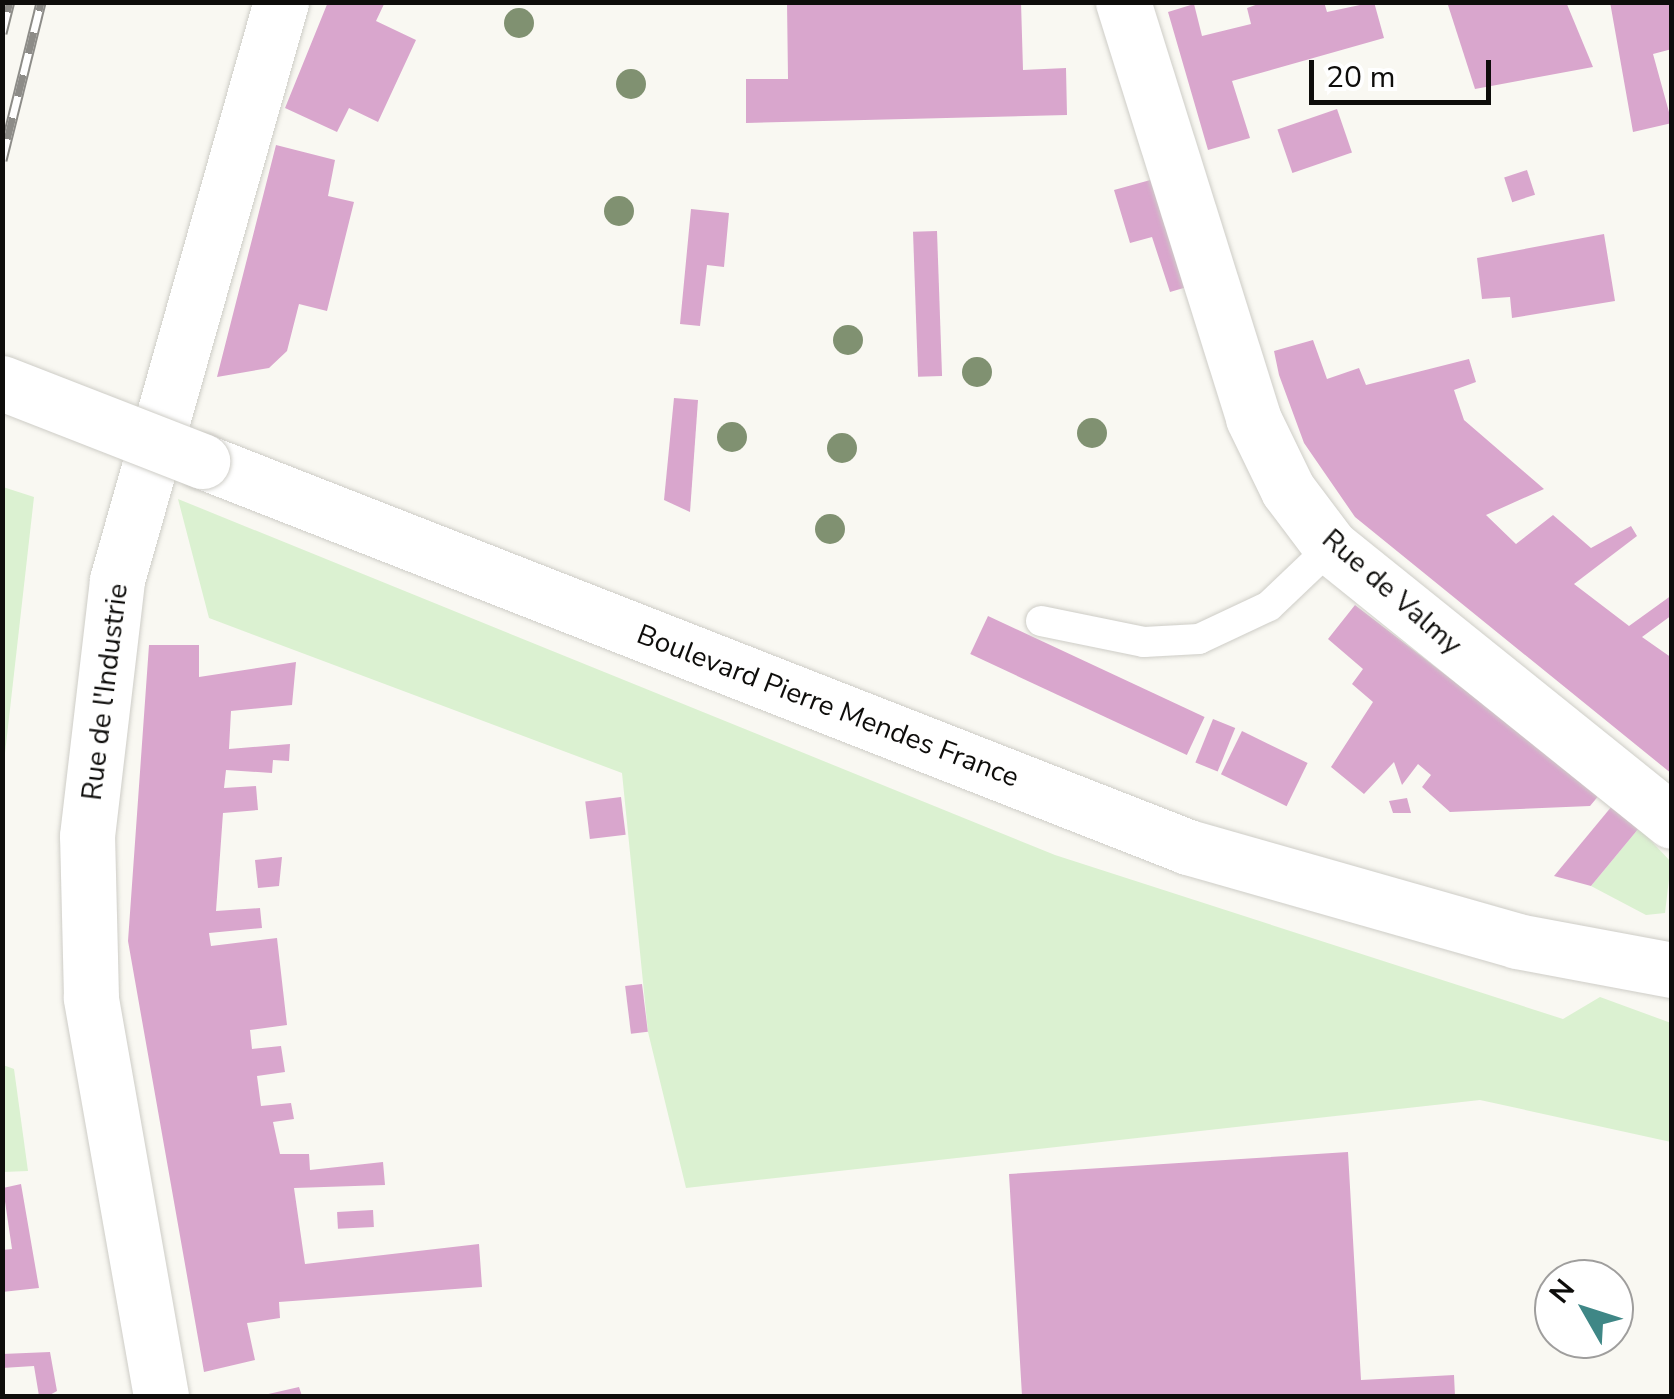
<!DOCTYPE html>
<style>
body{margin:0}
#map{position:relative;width:1674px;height:1399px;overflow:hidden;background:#f9f8f2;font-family:"Nunito Sans",sans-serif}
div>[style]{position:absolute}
.green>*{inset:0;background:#dbf1d1}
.building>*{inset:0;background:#d9a6cd;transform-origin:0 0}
.roads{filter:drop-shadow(0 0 2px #cecdc7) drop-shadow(0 0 2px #cecdc7)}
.service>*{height:30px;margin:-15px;padding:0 15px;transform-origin:15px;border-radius:15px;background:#fff}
.minor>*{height:55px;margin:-27.5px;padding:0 27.5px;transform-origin:27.5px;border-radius:27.5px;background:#fff}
.secondary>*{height:55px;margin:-27.5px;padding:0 27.5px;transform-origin:27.5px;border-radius:27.5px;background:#fff}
.rail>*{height:11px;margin-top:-5.5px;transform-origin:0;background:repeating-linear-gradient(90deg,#fff 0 22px,#8d8c88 0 44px);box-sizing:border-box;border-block:2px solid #8d8c88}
.bridges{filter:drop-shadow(0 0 2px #cecdc7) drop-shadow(0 0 2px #cecdc7)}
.secondary-bridge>*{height:55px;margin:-27.5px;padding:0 27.5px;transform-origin:27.5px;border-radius:27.5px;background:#fff}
.trees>*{width:30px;height:30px;margin:-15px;border-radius:50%;background:#809171}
span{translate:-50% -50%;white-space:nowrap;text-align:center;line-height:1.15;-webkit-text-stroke:10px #fff;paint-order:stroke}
.street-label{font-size:28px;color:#0e0d0b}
.frame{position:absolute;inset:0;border:5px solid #0e0d0b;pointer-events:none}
.north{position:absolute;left:1534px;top:1259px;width:100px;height:100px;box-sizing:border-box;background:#fff;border:2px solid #9f9e9d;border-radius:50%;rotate:309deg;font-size:28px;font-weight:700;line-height:40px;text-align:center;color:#0e0d0b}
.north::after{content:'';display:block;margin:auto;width:35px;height:45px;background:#3f8786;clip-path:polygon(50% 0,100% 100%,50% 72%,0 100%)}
.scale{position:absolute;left:1309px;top:60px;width:182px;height:45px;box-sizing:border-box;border:5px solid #0e0d0b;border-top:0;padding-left:12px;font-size:30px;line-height:35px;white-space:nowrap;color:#0e0d0b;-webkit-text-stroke:8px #fff;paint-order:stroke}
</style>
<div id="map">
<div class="green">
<div style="clip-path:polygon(3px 487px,34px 497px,3px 771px,2px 487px)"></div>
<div style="clip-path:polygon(178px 499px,1055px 855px,1563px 1019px,1600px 997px,1671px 1023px,1671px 1142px,1480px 1100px,686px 1188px,648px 1032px,622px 773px,209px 618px)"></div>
<div style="clip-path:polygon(1639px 828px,1671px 862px,1665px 913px,1646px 915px,1591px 886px)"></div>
<div style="clip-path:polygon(3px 1065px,14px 1069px,28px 1171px,3px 1172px)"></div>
</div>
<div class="building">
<div style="clip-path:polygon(328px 2px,385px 2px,376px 21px,416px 40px,378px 122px,349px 108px,337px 132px,285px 108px)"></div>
<div style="clip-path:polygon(787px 2px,1021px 2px,1023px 70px,1066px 68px,1067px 115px,746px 123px,746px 79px,788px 79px)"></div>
<div style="clip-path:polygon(1264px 2px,1324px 2px,1327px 12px,1374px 2px,1384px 38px,1232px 81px,1250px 138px,1208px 150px,1168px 12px,1194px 4px,1202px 36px,1251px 24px,1247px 8px)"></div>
<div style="clip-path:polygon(1447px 2px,1566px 2px,1593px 67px,1475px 89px)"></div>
<div style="clip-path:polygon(1610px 2px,1672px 2px,1672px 49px,1653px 54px,1672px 123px,1633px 132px)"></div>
<div style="left:1337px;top:109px;width:46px;height:63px;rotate:71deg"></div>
<div style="clip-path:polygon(276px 145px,335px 160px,328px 196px,354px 202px,327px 311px,299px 304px,287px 351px,269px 368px,217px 377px)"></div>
<div style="left:1527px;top:170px;width:26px;height:24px;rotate:72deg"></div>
<div style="clip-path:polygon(1154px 179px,1187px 287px,1170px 292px,1152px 237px,1130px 243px,1114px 190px)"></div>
<div style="clip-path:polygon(691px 209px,729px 213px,724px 267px,707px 265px,700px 326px,680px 324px)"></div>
<div style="left:937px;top:231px;width:145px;height:24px;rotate:88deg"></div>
<div style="clip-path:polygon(1604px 234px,1615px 301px,1512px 318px,1510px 297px,1482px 299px,1477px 258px)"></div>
<div style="clip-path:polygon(1313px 340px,1327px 379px,1359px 368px,1366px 385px,1469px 359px,1476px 382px,1454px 390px,1464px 420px,1544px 489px,1486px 515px,1516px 544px,1553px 515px,1591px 548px,1631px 526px,1637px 536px,1574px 584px,1629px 626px,1672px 595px,1672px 615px,1642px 637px,1672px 658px,1672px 774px,1355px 517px,1304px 443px,1279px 375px,1274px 351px)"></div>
<div style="clip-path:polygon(674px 398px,698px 400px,690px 512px,664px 500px)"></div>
<div style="clip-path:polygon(1355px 605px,1600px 794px,1590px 806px,1450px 812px,1422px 787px,1431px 775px,1418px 764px,1402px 785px,1394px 762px,1364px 794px,1331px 767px,1373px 702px,1352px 684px,1363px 669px,1328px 639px)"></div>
<div style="left:988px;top:616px;width:239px;height:42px;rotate:25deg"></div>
<div style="clip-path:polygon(149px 645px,199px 645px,199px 677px,296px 662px,292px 705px,231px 711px,229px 749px,290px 744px,289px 761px,273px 760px,272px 773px,226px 770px,224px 788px,256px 786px,258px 810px,223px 813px,216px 911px,260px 908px,262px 928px,209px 933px,211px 946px,277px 938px,287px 1025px,250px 1030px,252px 1049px,281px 1046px,285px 1072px,257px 1076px,261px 1106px,291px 1103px,294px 1119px,273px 1122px,280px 1154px,309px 1154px,310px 1170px,383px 1162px,385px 1185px,294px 1188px,305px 1264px,479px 1244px,482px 1287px,279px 1302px,280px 1318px,247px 1323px,255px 1360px,204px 1372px,128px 941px)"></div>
<div style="left:1213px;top:719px;width:24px;height:47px;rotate:22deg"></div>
<div style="left:1242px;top:731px;width:73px;height:48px;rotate:26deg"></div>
<div style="left:621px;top:797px;width:38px;height:36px;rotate:83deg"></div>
<div style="clip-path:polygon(1407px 798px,1411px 813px,1393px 813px,1389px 801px)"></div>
<div style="clip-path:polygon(1612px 806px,1639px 828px,1591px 886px,1554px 876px)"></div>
<div style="clip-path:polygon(282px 857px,279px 886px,258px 888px,255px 860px)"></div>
<div style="left:642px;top:984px;width:48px;height:17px;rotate:83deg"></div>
<div style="clip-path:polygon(1348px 1152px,1361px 1380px,1454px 1375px,1455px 1396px,1022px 1396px,1009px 1174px)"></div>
<div style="clip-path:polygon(21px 1184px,39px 1288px,2px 1292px,2px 1250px,12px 1249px,3px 1188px)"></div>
<div style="left:373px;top:1210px;width:17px;height:36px;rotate:87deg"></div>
<div style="clip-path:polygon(50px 1352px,57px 1391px,48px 1396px,39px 1396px,34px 1366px,2px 1368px,2px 1354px)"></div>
<div style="clip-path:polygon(299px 1387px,302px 1396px,265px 1396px,264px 1395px)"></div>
</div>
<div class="roads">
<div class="service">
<div style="left:1041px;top:621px;width:105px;rotate:11.5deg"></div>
<div style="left:1144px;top:642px;width:55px;rotate:-3.1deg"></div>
<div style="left:1199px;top:639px;width:77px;rotate:-25.2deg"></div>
<div style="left:1269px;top:606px;width:86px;rotate:-43.6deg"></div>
</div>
<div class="minor">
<div style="left:1123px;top:2px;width:436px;rotate:72.6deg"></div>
<div style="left:1253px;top:418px;width:80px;rotate:64.1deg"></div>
<div style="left:1288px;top:490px;width:71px;rotate:53deg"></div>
<div style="left:1331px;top:547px;width:437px;rotate:38.8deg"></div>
<div style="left:161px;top:1396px;width:405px;rotate:-100deg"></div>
<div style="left:91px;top:997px;width:161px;rotate:-91.4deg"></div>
<div style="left:87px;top:836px;width:258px;rotate:-83.3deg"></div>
<div style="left:117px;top:580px;width:601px;rotate:-74.16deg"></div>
</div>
<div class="secondary">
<div style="left:202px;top:461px;width:1059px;rotate:21.38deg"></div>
<div style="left:1188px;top:847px;width:342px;rotate:15.9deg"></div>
<div style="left:1517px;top:941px;width:158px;rotate:10.6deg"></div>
</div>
</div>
<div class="rail">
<div style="left:2px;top:33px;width:32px;rotate:-76deg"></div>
<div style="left:2px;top:160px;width:163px;rotate:-76.1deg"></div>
</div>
<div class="bridges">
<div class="secondary-bridge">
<div style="left:2px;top:383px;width:215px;rotate:21.3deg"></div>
</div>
</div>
<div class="trees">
<div style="left:519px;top:23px"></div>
<div style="left:631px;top:84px"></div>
<div style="left:619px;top:211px"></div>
<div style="left:848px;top:340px"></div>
<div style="left:977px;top:372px"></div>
<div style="left:1092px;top:433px"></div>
<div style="left:732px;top:437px"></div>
<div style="left:842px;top:448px"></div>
<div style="left:830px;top:529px"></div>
</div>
<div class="street-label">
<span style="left:1392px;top:592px;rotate:41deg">Rue de Valmy</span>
<span style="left:105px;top:692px;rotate:-83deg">Rue de l'Industrie</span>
<span style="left:828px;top:706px;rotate:21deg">Boulevard Pierre Mendes France</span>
</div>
<div class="frame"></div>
<div class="north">N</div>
<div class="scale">20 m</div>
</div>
